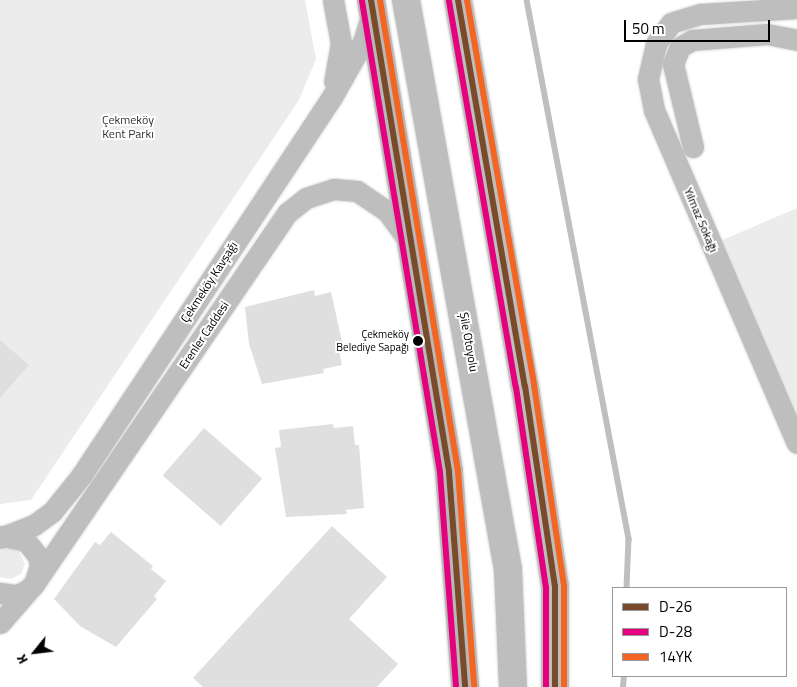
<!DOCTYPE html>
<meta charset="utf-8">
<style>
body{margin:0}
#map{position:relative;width:797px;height:687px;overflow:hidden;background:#fff;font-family:"Titillium Web",sans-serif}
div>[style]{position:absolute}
.green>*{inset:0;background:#ececec}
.stream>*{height:5.5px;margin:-2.75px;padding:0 2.75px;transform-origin:2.75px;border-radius:2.75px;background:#bfbfbf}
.building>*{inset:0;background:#dfdfdf;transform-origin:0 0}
.roads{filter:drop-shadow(0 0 1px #dbdbdb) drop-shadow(0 0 1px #dbdbdb)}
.minor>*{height:21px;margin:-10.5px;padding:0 10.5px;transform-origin:10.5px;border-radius:10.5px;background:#bebebe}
.secondary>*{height:28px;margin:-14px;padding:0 14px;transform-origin:14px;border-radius:14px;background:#b8b8b8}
.trunk>*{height:28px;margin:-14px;padding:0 14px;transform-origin:14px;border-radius:14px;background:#bebebe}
.bus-1>*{height:6px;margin:-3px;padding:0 3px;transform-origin:3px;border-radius:3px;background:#7a4b2a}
.bus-2>*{height:6px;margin:-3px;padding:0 3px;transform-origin:3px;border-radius:3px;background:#e5007d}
.bus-3>*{height:6px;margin:-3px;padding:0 3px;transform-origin:3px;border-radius:3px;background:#f26522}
.dots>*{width:14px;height:14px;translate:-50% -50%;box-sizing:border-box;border:2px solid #fff;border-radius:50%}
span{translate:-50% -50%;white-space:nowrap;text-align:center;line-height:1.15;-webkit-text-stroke:4px #fff;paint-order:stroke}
.bus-label{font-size:11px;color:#000}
.right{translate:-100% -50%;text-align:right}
.park-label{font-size:12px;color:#333}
.street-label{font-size:12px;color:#000}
.legend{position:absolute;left:612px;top:587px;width:175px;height:90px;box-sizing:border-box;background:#fff;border:1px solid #999;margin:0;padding:6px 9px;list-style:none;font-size:15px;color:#000}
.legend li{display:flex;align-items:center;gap:10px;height:25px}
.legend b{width:25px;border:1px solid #999}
.north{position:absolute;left:10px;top:627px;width:50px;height:50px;-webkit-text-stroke:4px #fff;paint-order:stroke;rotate:241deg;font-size:14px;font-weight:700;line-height:20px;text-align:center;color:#000}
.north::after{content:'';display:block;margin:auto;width:18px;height:22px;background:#000;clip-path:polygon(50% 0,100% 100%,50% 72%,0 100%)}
.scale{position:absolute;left:624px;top:20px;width:146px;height:22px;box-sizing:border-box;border:2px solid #000;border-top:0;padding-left:6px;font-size:15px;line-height:18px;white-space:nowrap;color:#000;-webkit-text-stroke:4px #fff;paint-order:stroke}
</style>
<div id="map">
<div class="green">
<div style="clip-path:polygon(0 0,305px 0,316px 59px,299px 100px,31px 500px,0 504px)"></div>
<div style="clip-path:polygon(797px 208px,797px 417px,720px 241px)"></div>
<div style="clip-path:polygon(8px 547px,18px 550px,25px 564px,21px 574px,11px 579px,0 577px,0 550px)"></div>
</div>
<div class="stream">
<div style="left:527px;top:0;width:549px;rotate:79.28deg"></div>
<div style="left:629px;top:539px;width:49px;rotate:92.3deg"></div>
<div style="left:623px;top:687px;width:11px;rotate:-85deg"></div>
</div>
<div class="building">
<div style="clip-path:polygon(314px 290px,315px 296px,331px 292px,343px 346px,338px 347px,342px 365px,323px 369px,324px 373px,262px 384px,249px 344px,245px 307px)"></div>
<div style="clip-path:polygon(0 340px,29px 365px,0 398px)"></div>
<div style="clip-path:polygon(333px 424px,334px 428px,353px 426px,355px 445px,359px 445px,364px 508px,346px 510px,347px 514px,286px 517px,275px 448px,281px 447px,279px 430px)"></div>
<div style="left:204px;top:428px;width:77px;height:63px;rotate:41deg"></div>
<div style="clip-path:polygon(332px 526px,387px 577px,349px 619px,398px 664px,377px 687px,203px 687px,193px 678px)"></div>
<div style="clip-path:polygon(111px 532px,153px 566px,151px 569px,166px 581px,154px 596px,157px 599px,116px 647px,80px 626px,54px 599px,95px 542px,100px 545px)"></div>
</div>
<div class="roads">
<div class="minor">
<div style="left:333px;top:0;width:44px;rotate:79.5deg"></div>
<div style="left:341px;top:43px;width:39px;rotate:100deg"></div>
<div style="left:797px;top:8px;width:97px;rotate:176.5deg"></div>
<div style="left:700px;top:14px;width:30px;rotate:163deg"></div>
<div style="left:671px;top:23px;width:26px;rotate:126deg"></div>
<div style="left:656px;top:44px;width:36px;rotate:103deg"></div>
<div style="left:648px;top:79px;width:32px;rotate:79deg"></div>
<div style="left:654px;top:110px;width:362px;rotate:66.8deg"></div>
<div style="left:693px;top:147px;width:85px;rotate:-103.5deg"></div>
<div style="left:673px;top:64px;width:18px;rotate:-68deg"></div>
<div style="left:680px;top:47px;width:14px;rotate:-30deg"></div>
<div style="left:692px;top:40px;width:75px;rotate:-4.6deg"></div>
<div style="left:767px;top:34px;width:31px;rotate:11deg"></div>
<div style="left:0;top:538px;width:36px;rotate:-21deg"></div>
<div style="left:34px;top:525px;width:22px;rotate:-36deg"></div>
<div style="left:52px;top:512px;width:46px;rotate:-51.1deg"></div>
<div style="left:81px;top:476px;width:455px;rotate:-56.5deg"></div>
<div style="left:332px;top:97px;width:63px;rotate:-60.6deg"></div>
<div style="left:363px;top:42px;width:30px;rotate:-73deg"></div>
<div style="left:0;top:593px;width:17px;rotate:7deg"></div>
<div style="left:17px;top:595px;width:10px;rotate:-24deg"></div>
<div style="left:26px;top:591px;width:11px;rotate:-41deg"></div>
<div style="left:34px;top:584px;width:19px;rotate:-72deg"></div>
<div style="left:40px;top:566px;width:10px;rotate:-101deg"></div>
<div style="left:38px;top:556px;width:19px;rotate:-129deg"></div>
<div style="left:26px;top:541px;width:24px;rotate:-168deg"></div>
<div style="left:0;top:623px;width:52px;rotate:-48.9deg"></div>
<div style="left:34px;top:584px;width:449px;rotate:-55.7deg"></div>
<div style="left:287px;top:213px;width:24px;rotate:-38deg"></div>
<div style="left:306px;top:198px;width:29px;rotate:-18deg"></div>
<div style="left:334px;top:189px;width:23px;rotate:5deg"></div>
<div style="left:357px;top:191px;width:36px;rotate:34deg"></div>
<div style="left:387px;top:211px;width:39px;rotate:54deg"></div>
</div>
<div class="secondary">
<div style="left:371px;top:0;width:478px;rotate:80.6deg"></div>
<div style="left:449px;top:472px;width:216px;rotate:85.7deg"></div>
</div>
<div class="trunk">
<div style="left:406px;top:0;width:578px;rotate:79.84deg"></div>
<div style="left:508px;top:569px;width:118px;rotate:87.6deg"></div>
<div style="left:458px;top:0;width:392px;rotate:80.2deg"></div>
<div style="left:525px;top:386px;width:203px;rotate:81.5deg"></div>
<div style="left:555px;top:587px;width:100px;rotate:90deg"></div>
</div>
</div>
<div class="bus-1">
<div style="left:371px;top:0;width:478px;rotate:80.6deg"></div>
<div style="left:449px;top:472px;width:216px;rotate:85.7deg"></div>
<div style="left:458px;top:0;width:392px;rotate:80.2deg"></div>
<div style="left:525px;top:386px;width:203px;rotate:81.5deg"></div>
<div style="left:555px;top:587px;width:100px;rotate:90deg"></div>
</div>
<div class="bus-2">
<div style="left:362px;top:1px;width:478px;rotate:80.6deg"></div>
<div style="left:440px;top:473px;width:215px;rotate:85.7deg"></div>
<div style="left:449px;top:1px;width:392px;rotate:80.2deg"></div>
<div style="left:516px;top:387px;width:203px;rotate:81.5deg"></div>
<div style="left:546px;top:588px;width:99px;rotate:90deg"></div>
</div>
<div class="bus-3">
<div style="left:380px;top:0;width:477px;rotate:80.6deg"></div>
<div style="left:458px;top:471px;width:216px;rotate:85.7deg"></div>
<div style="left:467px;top:0;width:391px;rotate:80.1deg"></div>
<div style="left:534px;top:385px;width:203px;rotate:81.5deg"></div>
<div style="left:564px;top:586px;width:101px;rotate:90deg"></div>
</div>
<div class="dots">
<div style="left:418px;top:341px;background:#000"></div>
</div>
<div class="bus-label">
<span class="right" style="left:409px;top:341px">Çekmeköy<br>Belediye Sapağı</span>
</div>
<div class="park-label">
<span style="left:128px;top:127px">Çekmeköy<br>Kent Parkı</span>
</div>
<div class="street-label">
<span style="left:701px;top:220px;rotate:67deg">Yılmaz Sokağı</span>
<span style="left:209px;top:282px;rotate:-57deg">Çekmeköy Kavşağı</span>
<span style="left:204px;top:335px;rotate:-56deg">Erenler Caddesi</span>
<span style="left:469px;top:342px;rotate:80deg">Şile Otoyolu</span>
</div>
<ul class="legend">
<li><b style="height:6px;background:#7a4b2a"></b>D-26</li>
<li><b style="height:6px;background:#e5007d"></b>D-28</li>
<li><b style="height:6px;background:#f26522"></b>14YK</li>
</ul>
<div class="north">K</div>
<div class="scale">50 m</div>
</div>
